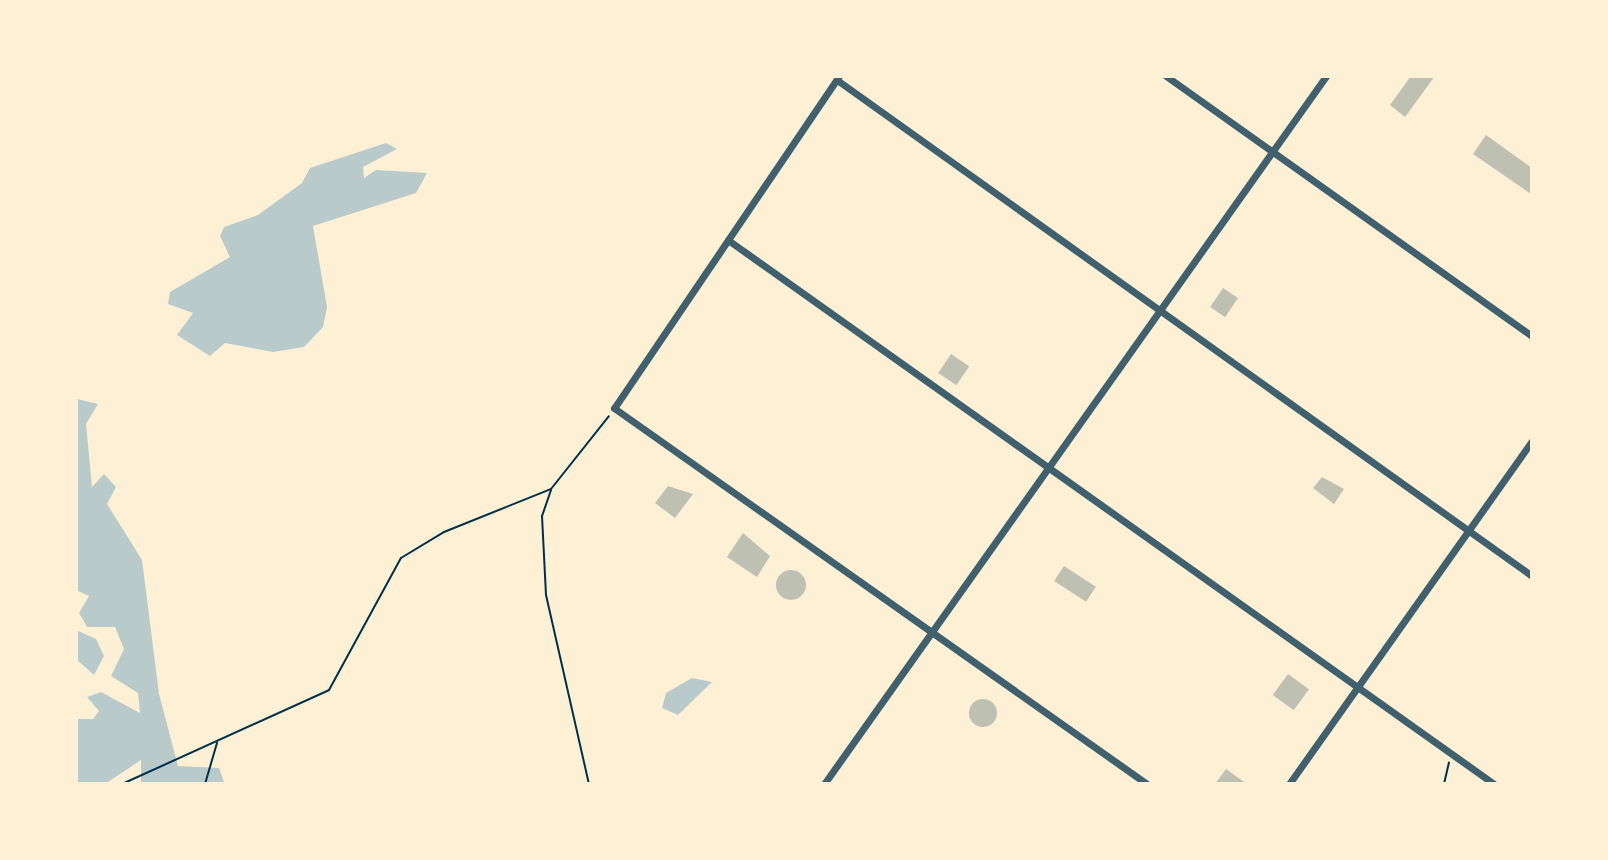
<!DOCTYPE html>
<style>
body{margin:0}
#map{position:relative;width:1608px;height:860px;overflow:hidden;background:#fdf0d5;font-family:Raleway,sans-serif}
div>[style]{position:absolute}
.green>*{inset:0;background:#b9caca}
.building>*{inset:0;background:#bec0b2;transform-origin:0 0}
.round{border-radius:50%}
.path>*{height:2px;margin:-1px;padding:0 1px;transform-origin:1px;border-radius:1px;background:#003049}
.minor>*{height:7px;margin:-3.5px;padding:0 3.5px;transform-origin:3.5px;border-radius:3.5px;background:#3f606c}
span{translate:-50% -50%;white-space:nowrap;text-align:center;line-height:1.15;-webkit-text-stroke:6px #fdf0d5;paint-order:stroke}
.frame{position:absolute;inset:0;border:78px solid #fdf0d5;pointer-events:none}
</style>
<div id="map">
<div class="green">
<div style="clip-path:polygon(386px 143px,397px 149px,363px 167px,364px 178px,376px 170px,427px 173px,416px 193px,313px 226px,327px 307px,323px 327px,304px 347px,273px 352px,225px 343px,210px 356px,177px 335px,193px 313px,168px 304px,170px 292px,230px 257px,220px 236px,224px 227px,258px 215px,302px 183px,310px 168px)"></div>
<div style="clip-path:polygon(77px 399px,98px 404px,86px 424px,92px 487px,104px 474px,116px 487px,107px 504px,142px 560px,159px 694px,178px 766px,219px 768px,224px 782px,141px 784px,141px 760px,105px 784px,76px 784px,76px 719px,93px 719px,99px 711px,87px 697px,101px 692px,140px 713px,138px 693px,111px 676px,124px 649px,115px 627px,87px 627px,79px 613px,89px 596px,76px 590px)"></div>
<div style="clip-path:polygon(76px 630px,96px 639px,104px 656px,94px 675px,76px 659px)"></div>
<div style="clip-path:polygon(692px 678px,712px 682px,678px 715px,662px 708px,666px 693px)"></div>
</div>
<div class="building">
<div style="clip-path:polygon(1411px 76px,1435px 76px,1405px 117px,1390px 105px)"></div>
<div style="clip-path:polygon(1486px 135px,1532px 168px,1531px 194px,1473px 154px)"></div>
<div style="left:1223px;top:288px;width:18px;height:23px;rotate:34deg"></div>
<div style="left:951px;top:354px;width:22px;height:23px;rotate:34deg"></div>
<div style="clip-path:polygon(1322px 477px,1344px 489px,1334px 504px,1313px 488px)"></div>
<div style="clip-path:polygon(668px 486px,693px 494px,675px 518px,655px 503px)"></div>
<div style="clip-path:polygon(743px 533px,770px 556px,757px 577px,727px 557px)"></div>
<div style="left:1064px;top:566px;width:38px;height:18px;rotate:33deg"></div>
<div class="round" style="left:776px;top:570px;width:30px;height:30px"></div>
<div style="left:1288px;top:674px;width:26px;height:26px;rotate:36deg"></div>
<div class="round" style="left:969px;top:699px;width:28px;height:28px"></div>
<div style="clip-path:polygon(1226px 769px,1247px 784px,1215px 784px)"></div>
</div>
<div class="path">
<div style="left:551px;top:490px;width:28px;rotate:109deg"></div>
<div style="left:542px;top:516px;width:79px;rotate:87.1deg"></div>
<div style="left:546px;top:595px;width:194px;rotate:77.2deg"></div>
<div style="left:122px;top:784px;width:227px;rotate:-24.4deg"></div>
<div style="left:329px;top:690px;width:150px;rotate:-61.4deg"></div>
<div style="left:401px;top:558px;width:50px;rotate:-31.2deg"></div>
<div style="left:444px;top:532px;width:115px;rotate:-21.9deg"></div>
<div style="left:551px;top:489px;width:93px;rotate:-51.5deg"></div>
<div style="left:205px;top:784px;width:43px;rotate:-73.7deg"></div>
<div style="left:1444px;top:784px;width:22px;rotate:-77deg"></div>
</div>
<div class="minor">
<div style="left:839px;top:76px;width:401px;rotate:124.1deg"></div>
<div style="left:614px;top:408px;width:652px;rotate:35.2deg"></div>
<div style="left:1166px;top:76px;width:449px;rotate:35.4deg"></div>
<div style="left:837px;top:80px;width:854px;rotate:35.51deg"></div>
<div style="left:728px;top:240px;width:940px;rotate:35.38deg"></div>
<div style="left:824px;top:784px;width:868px;rotate:-54.66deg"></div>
<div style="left:1289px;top:784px;width:420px;rotate:-54.7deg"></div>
</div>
<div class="frame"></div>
</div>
